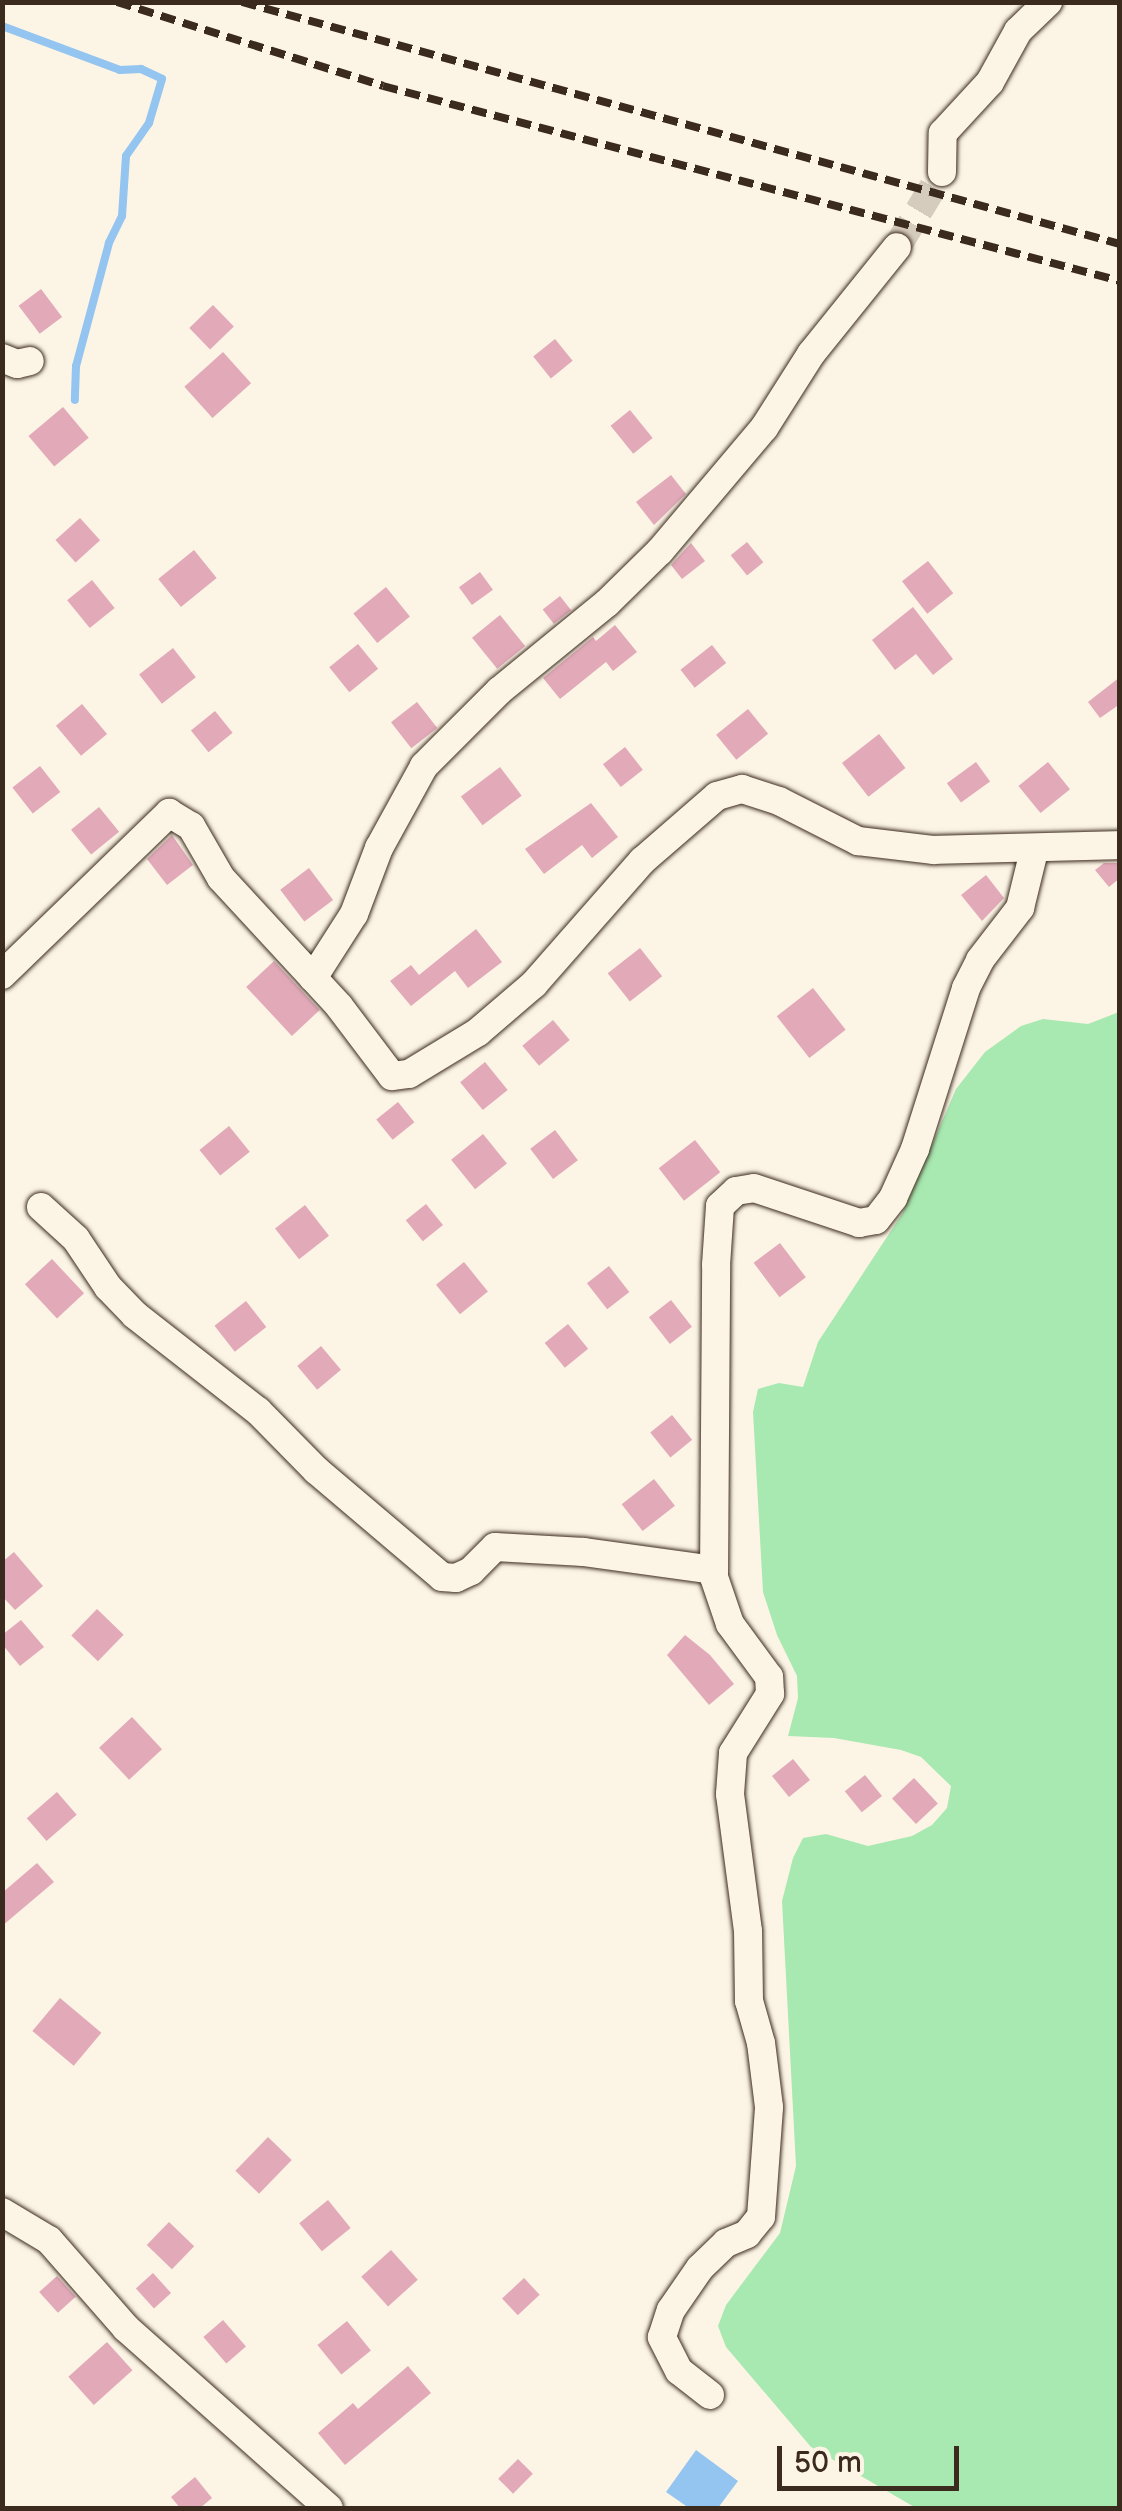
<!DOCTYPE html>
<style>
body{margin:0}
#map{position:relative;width:1122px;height:2511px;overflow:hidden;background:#fcf5e5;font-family:"Balsamiq Sans",sans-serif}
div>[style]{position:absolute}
.green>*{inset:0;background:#a8e8b1}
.water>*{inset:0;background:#94c4f0}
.stream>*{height:8px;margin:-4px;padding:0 4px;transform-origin:4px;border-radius:4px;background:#94c4f0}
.building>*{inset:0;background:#e2a9b9;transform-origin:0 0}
.minor-tunnel>*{height:28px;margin-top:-14px;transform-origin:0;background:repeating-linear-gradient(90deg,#d5ccbd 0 28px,transparent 0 42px)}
.roads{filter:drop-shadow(0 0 2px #3b2a1e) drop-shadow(0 0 2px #3b2a1e)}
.minor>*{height:28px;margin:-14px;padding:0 14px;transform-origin:14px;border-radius:14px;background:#fcf5e5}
.rail>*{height:8px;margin-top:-4px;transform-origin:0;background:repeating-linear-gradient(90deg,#3b2a1e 0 15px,transparent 0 23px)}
span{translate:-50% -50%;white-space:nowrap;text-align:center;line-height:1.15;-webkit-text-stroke:9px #fcf5e5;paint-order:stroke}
.frame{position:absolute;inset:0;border:5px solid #3b2a1e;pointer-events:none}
.scale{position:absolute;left:777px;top:2446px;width:182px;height:45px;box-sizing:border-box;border:5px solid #3b2a1e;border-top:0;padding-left:12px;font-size:30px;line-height:35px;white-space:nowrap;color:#3b2a1e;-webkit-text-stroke:8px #fcf5e5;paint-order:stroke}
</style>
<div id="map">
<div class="green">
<div style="clip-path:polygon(1119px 1012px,1119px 2506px,916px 2508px,811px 2447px,726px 2347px,718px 2326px,726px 2305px,780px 2233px,796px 2166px,782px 1901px,793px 1858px,803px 1838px,826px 1834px,868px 1846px,912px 1836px,932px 1825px,947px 1808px,951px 1786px,921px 1757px,901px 1750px,834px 1738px,788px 1736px,798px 1698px,797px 1676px,777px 1635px,763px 1592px,753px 1412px,758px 1389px,779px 1383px,803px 1387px,818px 1342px,902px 1214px,956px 1089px,985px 1052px,1021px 1026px,1043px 1019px,1088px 1024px)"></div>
</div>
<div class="water">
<div style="clip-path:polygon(696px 2450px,738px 2481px,718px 2508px,689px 2508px,666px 2492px)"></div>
</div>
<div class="stream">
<div style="left:2px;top:26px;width:126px;rotate:20.4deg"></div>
<div style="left:120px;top:70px;width:21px;rotate:-3deg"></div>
<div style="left:141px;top:69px;width:23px;rotate:25deg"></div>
<div style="left:162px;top:79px;width:46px;rotate:106.5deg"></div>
<div style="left:149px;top:123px;width:40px;rotate:124.9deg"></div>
<div style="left:126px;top:156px;width:60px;rotate:93.8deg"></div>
<div style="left:122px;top:216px;width:30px;rotate:116deg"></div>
<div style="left:109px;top:243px;width:127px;rotate:105deg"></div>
<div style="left:76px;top:366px;width:34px;rotate:92deg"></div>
</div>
<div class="building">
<div style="left:41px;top:289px;width:35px;height:28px;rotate:53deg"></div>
<div style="left:213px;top:305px;width:30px;height:33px;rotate:46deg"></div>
<div style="left:555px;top:339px;width:28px;height:28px;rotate:51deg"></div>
<div style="left:223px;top:352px;width:42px;height:52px;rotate:48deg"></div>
<div style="left:63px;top:407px;width:40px;height:45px;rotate:50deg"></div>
<div style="left:630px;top:410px;width:36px;height:25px;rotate:51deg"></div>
<div style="clip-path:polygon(671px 475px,686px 494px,654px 525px,636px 502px)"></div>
<div style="left:80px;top:518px;width:30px;height:33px;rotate:48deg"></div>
<div style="left:747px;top:542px;width:26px;height:21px;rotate:51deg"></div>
<div style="clip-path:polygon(691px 543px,705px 561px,682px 579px,671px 565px)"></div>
<div style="left:194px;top:550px;width:36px;height:46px;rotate:51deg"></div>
<div style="left:928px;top:561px;width:41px;height:33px;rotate:52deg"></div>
<div style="left:480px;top:572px;width:22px;height:26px;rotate:54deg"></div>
<div style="left:92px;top:580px;width:36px;height:32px;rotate:51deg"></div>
<div style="left:386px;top:587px;width:38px;height:42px;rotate:51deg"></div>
<div style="left:560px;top:596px;width:18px;height:22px;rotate:52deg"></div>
<div style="clip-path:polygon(913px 607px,953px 659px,933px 675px,916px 654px,895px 670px,872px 640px)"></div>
<div style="left:500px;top:615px;width:40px;height:36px;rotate:51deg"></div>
<div style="clip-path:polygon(615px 625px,637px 652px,613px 671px,606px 662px,560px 699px,543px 678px,593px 637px,596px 641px)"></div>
<div style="left:358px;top:644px;width:32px;height:37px;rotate:51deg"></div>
<div style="left:712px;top:645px;width:23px;height:40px;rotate:52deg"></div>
<div style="left:173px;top:648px;width:37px;height:43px;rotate:52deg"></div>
<div style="clip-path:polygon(1120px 677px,1120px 704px,1100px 718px,1088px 702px)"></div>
<div style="left:417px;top:702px;width:33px;height:33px;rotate:52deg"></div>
<div style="left:82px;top:704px;width:39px;height:34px;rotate:50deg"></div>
<div style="left:748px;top:709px;width:32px;height:41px;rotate:51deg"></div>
<div style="left:215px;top:711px;width:28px;height:31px;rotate:51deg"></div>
<div style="left:879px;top:734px;width:43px;height:47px;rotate:52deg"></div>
<div style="left:625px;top:747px;width:29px;height:28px;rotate:52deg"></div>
<div style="left:976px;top:762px;width:24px;height:36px;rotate:54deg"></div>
<div style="left:1048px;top:762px;width:35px;height:38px;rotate:51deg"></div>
<div style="left:40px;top:766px;width:33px;height:35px;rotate:52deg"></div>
<div style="left:500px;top:767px;width:36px;height:49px;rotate:53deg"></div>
<div style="clip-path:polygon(591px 803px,618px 837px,592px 858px,582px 845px,544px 874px,525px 849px)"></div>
<div style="left:99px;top:807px;width:32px;height:36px;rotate:51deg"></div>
<div style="clip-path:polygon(172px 835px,193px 865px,167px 885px,147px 859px)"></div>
<div style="clip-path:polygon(1104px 863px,1120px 863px,1120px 878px,1109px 887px,1095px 870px)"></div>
<div style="left:309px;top:868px;width:40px;height:36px;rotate:53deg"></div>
<div style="clip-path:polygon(986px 875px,1004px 898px,982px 921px,961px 895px)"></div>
<div style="clip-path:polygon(476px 929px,502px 962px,468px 988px,455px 971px,411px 1006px,390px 981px,411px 965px,419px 975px)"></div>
<div style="left:640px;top:948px;width:36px;height:41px;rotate:52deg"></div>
<div style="left:274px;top:961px;width:67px;height:38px;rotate:47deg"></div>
<div style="left:813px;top:988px;width:53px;height:46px;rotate:52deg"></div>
<div style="left:553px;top:1020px;width:26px;height:40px;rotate:50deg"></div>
<div style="left:485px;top:1062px;width:36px;height:32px;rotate:51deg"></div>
<div style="left:398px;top:1102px;width:26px;height:28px;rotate:51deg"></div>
<div style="left:229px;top:1126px;width:33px;height:38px;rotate:51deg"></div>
<div style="left:555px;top:1130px;width:38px;height:31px;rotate:53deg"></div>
<div style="left:483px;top:1134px;width:38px;height:41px;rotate:51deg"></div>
<div style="left:695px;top:1140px;width:41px;height:46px;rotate:52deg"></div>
<div style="left:426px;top:1204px;width:27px;height:26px;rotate:51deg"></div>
<div style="left:305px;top:1205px;width:39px;height:38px;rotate:52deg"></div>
<div style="left:780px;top:1243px;width:43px;height:33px;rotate:53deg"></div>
<div style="left:52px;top:1259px;width:47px;height:37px;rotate:47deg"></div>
<div style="left:464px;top:1262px;width:38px;height:36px;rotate:51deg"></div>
<div style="left:609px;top:1266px;width:33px;height:28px;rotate:52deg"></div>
<div style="left:671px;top:1300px;width:34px;height:28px;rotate:52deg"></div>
<div style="left:246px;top:1301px;width:33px;height:40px;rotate:52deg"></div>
<div style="left:568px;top:1324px;width:32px;height:30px;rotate:51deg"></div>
<div style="left:321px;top:1346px;width:31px;height:31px;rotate:50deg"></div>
<div style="left:672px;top:1415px;width:32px;height:28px;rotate:51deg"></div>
<div style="left:654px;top:1479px;width:34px;height:41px;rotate:52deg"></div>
<div style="clip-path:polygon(14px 1552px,43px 1586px,15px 1610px,2px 1596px,2px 1562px)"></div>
<div style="left:97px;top:1609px;width:37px;height:37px;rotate:44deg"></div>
<div style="clip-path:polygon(21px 1620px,44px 1647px,20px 1666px,2px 1644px,2px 1635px)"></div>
<div style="clip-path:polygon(685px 1635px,710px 1655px,734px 1684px,709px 1705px,667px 1655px)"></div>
<div style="left:132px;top:1717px;width:44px;height:45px;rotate:47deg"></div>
<div style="left:793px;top:1759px;width:27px;height:27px;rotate:51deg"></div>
<div style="left:865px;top:1775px;width:27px;height:26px;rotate:51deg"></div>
<div style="left:914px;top:1778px;width:35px;height:30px;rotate:47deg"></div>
<div style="left:57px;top:1792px;width:30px;height:40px;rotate:49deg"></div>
<div style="clip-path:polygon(37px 1863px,54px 1882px,2px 1926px,2px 1893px)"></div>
<div style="left:60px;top:1998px;width:54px;height:43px;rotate:40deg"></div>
<div style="left:268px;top:2137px;width:33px;height:47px;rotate:44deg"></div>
<div style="left:328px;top:2200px;width:36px;height:37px;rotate:51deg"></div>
<div style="left:169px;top:2222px;width:35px;height:32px;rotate:44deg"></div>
<div style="left:391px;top:2250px;width:40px;height:40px;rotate:48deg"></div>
<div style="left:153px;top:2273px;width:27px;height:23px;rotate:48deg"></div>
<div style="left:57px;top:2276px;width:28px;height:24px;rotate:48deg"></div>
<div style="left:524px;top:2278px;width:23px;height:30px;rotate:47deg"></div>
<div style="left:223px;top:2320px;width:35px;height:26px;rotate:49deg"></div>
<div style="left:347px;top:2321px;width:38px;height:38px;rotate:51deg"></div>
<div style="left:107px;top:2342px;width:38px;height:52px;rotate:48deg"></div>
<div style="clip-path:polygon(408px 2366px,431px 2393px,345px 2465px,318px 2433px,353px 2403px,358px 2409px)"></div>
<div style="left:518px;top:2459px;width:21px;height:28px;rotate:45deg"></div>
<div style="clip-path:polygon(195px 2477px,212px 2498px,200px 2508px,180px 2508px,171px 2497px)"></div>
</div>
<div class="minor-tunnel">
<div style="left:897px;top:247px;width:87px;rotate:-59deg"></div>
</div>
<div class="roads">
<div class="minor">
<div style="left:942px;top:172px;width:39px;rotate:-89deg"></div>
<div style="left:943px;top:133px;width:69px;rotate:-47.3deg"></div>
<div style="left:990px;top:82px;width:58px;rotate:-61.2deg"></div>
<div style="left:1018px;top:31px;width:42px;rotate:-44deg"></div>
<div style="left:2px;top:358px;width:16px;rotate:22deg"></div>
<div style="left:17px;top:364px;width:13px;rotate:-13deg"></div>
<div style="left:2px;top:975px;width:233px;rotate:-44.1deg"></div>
<div style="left:169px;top:813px;width:26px;rotate:31deg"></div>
<div style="left:191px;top:826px;width:60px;rotate:60deg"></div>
<div style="left:221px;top:878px;width:174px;rotate:47.3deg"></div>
<div style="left:339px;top:1006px;width:88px;rotate:52.9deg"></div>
<div style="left:392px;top:1076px;width:17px;rotate:-7deg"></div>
<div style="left:409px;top:1074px;width:81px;rotate:-31.3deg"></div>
<div style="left:478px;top:1032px;width:74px;rotate:-40.6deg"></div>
<div style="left:534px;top:984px;width:164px;rotate:-48.7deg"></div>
<div style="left:642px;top:861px;width:99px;rotate:-40.9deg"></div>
<div style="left:717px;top:796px;width:26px;rotate:-16deg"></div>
<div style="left:742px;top:789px;width:39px;rotate:18deg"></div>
<div style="left:779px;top:801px;width:89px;rotate:26.9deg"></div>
<div style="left:858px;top:841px;width:77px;rotate:6.8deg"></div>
<div style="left:934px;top:850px;width:186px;rotate:-1.5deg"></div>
<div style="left:313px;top:978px;width:76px;rotate:-57.4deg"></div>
<div style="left:354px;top:914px;width:71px;rotate:-69.3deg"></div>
<div style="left:379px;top:848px;width:94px;rotate:-61.2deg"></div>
<div style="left:424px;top:766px;width:106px;rotate:-45deg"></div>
<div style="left:499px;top:691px;width:139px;rotate:-39.2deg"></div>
<div style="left:607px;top:603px;width:74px;rotate:-44.5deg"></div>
<div style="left:660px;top:551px;width:161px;rotate:-49.8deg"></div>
<div style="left:764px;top:428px;width:88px;rotate:-57.6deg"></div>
<div style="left:811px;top:354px;width:137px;rotate:-51.2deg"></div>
<div style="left:41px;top:1207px;width:47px;rotate:42.4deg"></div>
<div style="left:76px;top:1239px;width:58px;rotate:56.3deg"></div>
<div style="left:108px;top:1287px;width:39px;rotate:46deg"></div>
<div style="left:135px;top:1315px;width:156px;rotate:38deg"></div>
<div style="left:258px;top:1411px;width:83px;rotate:45.5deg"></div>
<div style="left:316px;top:1470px;width:165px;rotate:40.3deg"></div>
<div style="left:442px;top:1577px;width:14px;rotate:4deg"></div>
<div style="left:456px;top:1578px;width:17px;rotate:-25deg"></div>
<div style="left:471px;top:1571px;width:34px;rotate:-45deg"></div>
<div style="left:495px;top:1547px;width:89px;rotate:3.2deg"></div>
<div style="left:584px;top:1552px;width:131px;rotate:7.9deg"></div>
<div style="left:2px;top:2212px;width:55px;rotate:30.8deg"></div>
<div style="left:49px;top:2240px;width:117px;rotate:48.8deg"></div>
<div style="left:126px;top:2328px;width:271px;rotate:41.6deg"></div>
<div style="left:710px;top:2395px;width:39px;rotate:-142deg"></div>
<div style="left:679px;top:2371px;width:38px;rotate:-117deg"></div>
<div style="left:662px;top:2337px;width:28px;rotate:-72deg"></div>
<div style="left:671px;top:2310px;width:51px;rotate:-55.4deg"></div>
<div style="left:700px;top:2268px;width:36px;rotate:-44deg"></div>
<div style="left:726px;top:2243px;width:23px;rotate:-23deg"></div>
<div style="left:747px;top:2234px;width:22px;rotate:-51deg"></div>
<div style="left:761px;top:2217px;width:110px;rotate:-85.8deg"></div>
<div style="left:769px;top:2107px;width:64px;rotate:-97.1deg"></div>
<div style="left:761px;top:2043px;width:44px;rotate:-105.9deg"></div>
<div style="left:749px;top:2001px;width:70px;rotate:-90.8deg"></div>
<div style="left:748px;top:1931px;width:138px;rotate:-97.5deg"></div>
<div style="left:730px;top:1794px;width:41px;rotate:-85.8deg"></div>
<div style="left:733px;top:1753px;width:70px;rotate:-57.9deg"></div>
<div style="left:770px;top:1694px;width:17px;rotate:-93deg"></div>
<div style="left:769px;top:1677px;width:66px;rotate:-126.3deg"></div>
<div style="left:730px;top:1624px;width:50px;rotate:-108.8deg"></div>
<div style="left:714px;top:1577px;width:312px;rotate:-89.6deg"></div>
<div style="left:716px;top:1265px;width:59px;rotate:-86.1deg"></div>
<div style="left:720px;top:1206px;width:22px;rotate:-43deg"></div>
<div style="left:736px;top:1191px;width:18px;rotate:-9deg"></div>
<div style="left:754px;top:1188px;width:111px;rotate:18.4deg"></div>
<div style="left:859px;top:1223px;width:17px;rotate:-10deg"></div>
<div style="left:876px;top:1220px;width:28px;rotate:-52deg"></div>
<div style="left:893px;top:1198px;width:54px;rotate:-65.8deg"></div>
<div style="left:915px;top:1149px;width:169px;rotate:-72.4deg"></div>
<div style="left:966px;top:988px;width:31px;rotate:-63deg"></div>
<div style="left:980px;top:960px;width:66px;rotate:-52.4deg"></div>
<div style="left:1020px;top:908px;width:59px;rotate:-76.2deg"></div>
</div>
</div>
<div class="rail">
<div style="left:117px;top:2px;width:279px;rotate:17.5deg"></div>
<div style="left:383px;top:86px;width:762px;rotate:14.82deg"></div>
<div style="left:242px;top:2px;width:911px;rotate:15.41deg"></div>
</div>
<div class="frame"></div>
<div class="scale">50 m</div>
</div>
